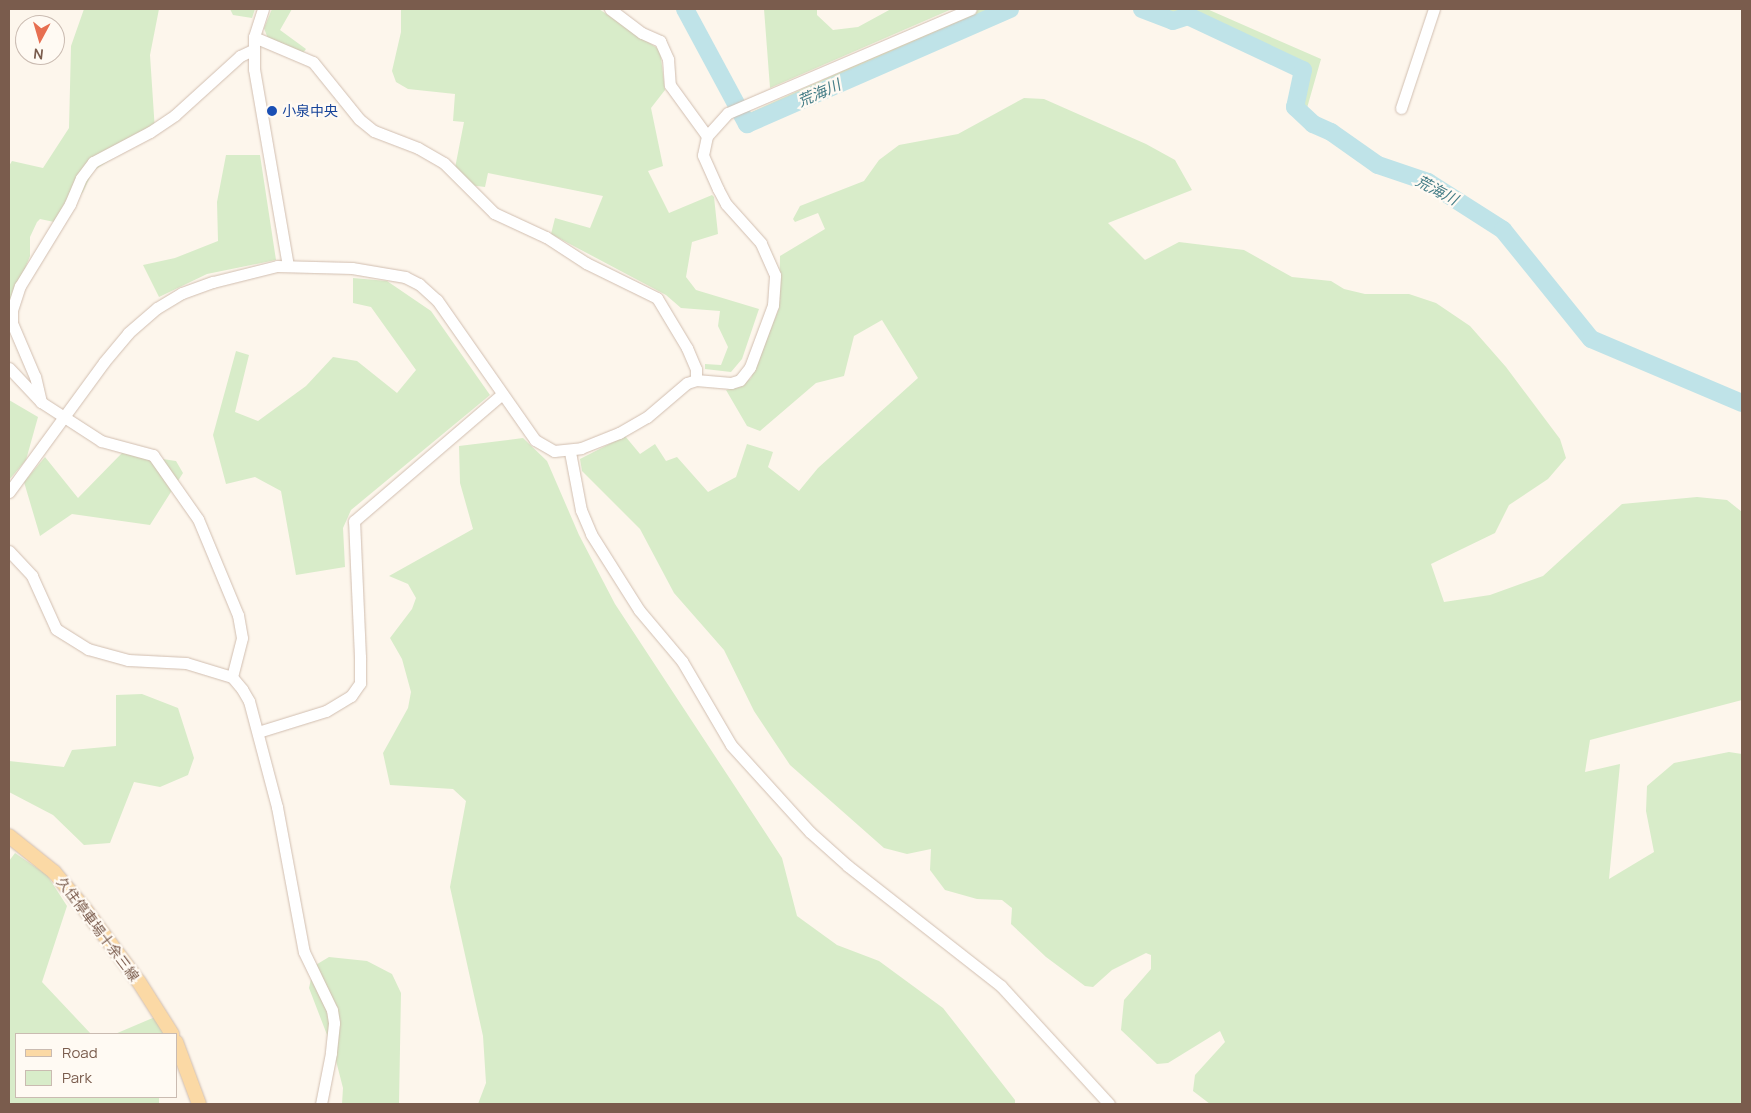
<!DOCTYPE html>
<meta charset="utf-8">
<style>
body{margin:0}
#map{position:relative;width:1751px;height:1113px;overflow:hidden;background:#fdf6ec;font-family:Manrope,"Noto Sans JP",sans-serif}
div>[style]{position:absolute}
.green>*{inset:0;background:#d8ecc9}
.river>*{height:18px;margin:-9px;padding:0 9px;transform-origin:9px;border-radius:9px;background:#bfe3e8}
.roads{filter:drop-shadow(0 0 1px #d1beb0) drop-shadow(0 0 1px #d1beb0)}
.minor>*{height:11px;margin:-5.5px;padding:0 5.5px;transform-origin:5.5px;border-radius:5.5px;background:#fff}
.major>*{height:14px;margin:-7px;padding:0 7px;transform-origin:7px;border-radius:7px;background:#fbd9a5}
.dots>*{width:14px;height:14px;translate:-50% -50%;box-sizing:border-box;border:2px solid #fffaf3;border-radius:50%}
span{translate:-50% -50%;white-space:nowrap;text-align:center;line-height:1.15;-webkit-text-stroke:4.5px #fffaf3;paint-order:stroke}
.transit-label{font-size:14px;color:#164399}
.left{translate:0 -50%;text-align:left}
.street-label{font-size:14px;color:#7a5c4d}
.water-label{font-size:15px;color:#437c86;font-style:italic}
.frame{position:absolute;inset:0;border:10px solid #7a5c4d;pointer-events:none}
.legend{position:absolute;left:15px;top:1033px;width:162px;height:65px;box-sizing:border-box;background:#fffaf3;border:1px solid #cabbb1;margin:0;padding:6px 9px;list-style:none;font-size:15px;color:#7a5c4d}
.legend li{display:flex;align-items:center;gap:10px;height:25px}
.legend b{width:25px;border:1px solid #cabbb1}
.north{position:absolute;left:15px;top:15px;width:50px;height:50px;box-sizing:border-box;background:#fffaf3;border:1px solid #cabbb1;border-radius:50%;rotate:186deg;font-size:14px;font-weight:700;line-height:20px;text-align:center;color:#7a5c4d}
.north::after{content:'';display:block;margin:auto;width:18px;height:22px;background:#e76f51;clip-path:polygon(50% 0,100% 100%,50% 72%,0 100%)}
</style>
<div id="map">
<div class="green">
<div style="clip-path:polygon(84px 9px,159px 9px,150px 55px,155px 131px,93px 171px,83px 192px,59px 223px,40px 219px,37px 222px,30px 237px,30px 256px,9px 309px,9px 166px,12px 161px,43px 168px,69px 128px,71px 46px)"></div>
<div style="clip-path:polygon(230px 9px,255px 9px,252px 18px,233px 15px)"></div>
<div style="clip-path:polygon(272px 9px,292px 9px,280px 30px,306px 49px,303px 53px,268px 39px,264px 28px)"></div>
<div style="clip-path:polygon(401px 9px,599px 9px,660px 50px,665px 90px,651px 108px,663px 166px,648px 171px,669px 213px,712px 195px,714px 197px,718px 234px,692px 242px,686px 277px,696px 290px,759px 309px,742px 359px,731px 372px,705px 369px,705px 364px,721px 365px,728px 347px,718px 326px,720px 311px,681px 308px,666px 295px,551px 234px,555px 218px,590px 228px,603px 196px,488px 173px,485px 187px,469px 185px,455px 168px,464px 122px,453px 121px,455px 94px,408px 89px,396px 82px,392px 71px,401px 32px)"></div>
<div style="clip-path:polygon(764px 9px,817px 9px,817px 15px,833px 30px,858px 27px,891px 9px,952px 9px,770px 88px)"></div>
<div style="clip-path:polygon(980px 9px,1003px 9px,820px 95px,748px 120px,745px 115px)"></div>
<div style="clip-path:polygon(1151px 9px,1207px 9px,1321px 59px,1307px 108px,1300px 104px,1307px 68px,1188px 12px,1173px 17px)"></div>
<div style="clip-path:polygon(1024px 98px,1044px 99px,1146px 144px,1175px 160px,1192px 190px,1108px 223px,1145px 260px,1179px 242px,1244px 250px,1292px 277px,1331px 281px,1344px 289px,1365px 294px,1409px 294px,1436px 303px,1470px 326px,1506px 367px,1560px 439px,1566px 458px,1548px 479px,1509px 505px,1495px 533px,1431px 564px,1444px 602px,1490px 595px,1543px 576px,1622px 504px,1697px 497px,1727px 500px,1742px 512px,1742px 700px,1590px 740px,1585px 772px,1620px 764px,1609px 879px,1654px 852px,1646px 811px,1647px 786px,1674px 763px,1729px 752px,1742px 754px,1742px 1104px,1210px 1104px,1193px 1091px,1195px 1075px,1225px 1042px,1220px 1031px,1168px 1063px,1157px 1064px,1121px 1030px,1124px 1000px,1151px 969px,1151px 955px,1146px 953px,1112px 970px,1093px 987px,1085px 986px,1046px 957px,1011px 924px,1012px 908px,1002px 900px,977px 899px,945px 890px,930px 870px,931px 849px,907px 854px,884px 848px,790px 765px,754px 711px,724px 650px,674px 593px,640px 529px,582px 471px,580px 459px,625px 436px,640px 454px,655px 444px,666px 461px,677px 457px,708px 492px,736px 477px,747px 444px,773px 452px,768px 467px,799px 491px,818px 468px,918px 378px,882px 320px,854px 336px,844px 376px,816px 383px,760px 431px,747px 426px,726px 390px,740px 387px,751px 378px,779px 308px,780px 256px,825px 229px,818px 213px,795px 222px,793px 219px,800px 206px,864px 181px,879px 160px,899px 145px,958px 134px)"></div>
<div style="clip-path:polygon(226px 155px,260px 155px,276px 260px,207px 274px,159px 297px,143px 265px,175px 258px,218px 241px,217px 202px)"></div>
<div style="clip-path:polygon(353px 278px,387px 281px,431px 311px,490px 395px,351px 510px,343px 528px,345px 567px,296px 575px,281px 491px,255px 477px,226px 484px,213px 435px,236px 351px,249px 355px,235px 412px,258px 421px,306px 386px,333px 357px,357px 361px,397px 393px,416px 370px,371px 307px,353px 303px)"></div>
<div style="clip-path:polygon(9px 400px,38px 417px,26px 460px,9px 480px)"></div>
<div style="clip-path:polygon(523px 438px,547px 461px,579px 535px,615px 604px,782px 858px,797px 916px,837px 945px,879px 961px,943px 1008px,1015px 1100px,1015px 1104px,478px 1104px,486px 1083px,483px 1036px,450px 887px,466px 801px,453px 789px,390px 785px,383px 753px,408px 708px,411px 692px,402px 659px,390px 638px,412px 609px,416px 598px,408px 584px,389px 576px,473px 529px,460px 483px,459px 446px)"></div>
<div style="clip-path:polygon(122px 453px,176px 461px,183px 473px,150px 525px,72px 514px,40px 536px,24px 482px,45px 457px,78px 498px)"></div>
<div style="clip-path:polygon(142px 694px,178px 708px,194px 758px,188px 775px,160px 787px,134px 782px,110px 843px,84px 845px,53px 815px,9px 792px,9px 761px,64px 767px,72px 750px,116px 746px,116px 695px)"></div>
<div style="clip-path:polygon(15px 853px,47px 875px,67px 906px,42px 982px,91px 1034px,16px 1034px,16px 1097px,159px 1097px,159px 1104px,9px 1104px,9px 861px)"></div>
<div style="clip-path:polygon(329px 957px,367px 961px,392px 974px,401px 993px,399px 1104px,342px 1104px,343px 1088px,334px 1053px,309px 988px,314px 966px)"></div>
<div style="clip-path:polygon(155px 1017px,164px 1034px,115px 1034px)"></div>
</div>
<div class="river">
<div style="left:685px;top:9px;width:131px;rotate:61.7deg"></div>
<div style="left:747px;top:124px;width:287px;rotate:-23.6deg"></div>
<div style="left:1142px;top:9px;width:33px;rotate:21deg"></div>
<div style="left:1173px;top:21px;width:16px;rotate:-18deg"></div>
<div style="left:1188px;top:16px;width:127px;rotate:25.2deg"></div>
<div style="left:1303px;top:70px;width:38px;rotate:102deg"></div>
<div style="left:1295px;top:107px;width:25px;rotate:43deg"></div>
<div style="left:1313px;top:124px;width:20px;rotate:24deg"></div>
<div style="left:1331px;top:132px;width:57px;rotate:35.1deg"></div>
<div style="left:1378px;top:165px;width:53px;rotate:18.8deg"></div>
<div style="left:1428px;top:182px;width:89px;rotate:32.6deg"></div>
<div style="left:1503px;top:230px;width:140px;rotate:51.1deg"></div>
<div style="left:1591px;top:339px;width:164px;rotate:23deg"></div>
</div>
<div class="roads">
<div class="minor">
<div style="left:263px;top:9px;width:29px;rotate:108deg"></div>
<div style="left:254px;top:37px;width:32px;rotate:90deg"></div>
<div style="left:254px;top:69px;width:200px;rotate:80.2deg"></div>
<div style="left:610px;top:9px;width:40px;rotate:37deg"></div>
<div style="left:642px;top:33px;width:20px;rotate:24deg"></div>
<div style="left:660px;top:41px;width:20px;rotate:66deg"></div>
<div style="left:668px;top:59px;width:26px;rotate:86deg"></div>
<div style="left:670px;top:85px;width:63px;rotate:54deg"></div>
<div style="left:254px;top:37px;width:64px;rotate:23deg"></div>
<div style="left:313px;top:62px;width:73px;rotate:51.1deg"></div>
<div style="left:359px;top:119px;width:19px;rotate:39deg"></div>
<div style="left:374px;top:131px;width:47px;rotate:21.1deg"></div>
<div style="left:418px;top:148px;width:30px;rotate:30deg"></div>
<div style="left:444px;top:163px;width:71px;rotate:45deg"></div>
<div style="left:494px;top:213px;width:57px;rotate:24.8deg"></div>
<div style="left:546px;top:237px;width:48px;rotate:33deg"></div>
<div style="left:586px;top:263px;width:79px;rotate:26.2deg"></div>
<div style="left:657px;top:298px;width:58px;rotate:59deg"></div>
<div style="left:687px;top:348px;width:23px;rotate:67deg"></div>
<div style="left:696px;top:369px;width:11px;rotate:90deg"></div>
<div style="left:1401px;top:108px;width:104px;rotate:-71.6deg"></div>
<div style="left:9px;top:368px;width:47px;rotate:46.7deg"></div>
<div style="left:41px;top:402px;width:72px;rotate:33deg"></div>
<div style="left:101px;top:441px;width:54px;rotate:15.1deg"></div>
<div style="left:153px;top:455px;width:78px;rotate:54.9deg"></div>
<div style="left:198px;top:519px;width:104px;rotate:67.4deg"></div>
<div style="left:238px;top:615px;width:23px;rotate:80deg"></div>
<div style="left:242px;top:638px;width:40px;rotate:104.4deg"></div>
<div style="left:41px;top:402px;width:26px;rotate:-103deg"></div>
<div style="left:35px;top:377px;width:59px;rotate:-113.1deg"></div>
<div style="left:12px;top:323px;width:13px;rotate:-90deg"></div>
<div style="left:12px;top:310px;width:25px;rotate:-72deg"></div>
<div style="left:20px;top:286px;width:96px;rotate:-58.6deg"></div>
<div style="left:70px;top:204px;width:28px;rotate:-67deg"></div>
<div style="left:81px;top:178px;width:20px;rotate:-53deg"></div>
<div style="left:93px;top:162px;width:64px;rotate:-27.8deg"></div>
<div style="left:150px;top:132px;width:30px;rotate:-34deg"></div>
<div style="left:175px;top:115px;width:88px;rotate:-42.2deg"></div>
<div style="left:240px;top:56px;width:14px;rotate:-25deg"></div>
<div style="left:570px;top:452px;width:59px;rotate:79.3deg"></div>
<div style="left:581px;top:510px;width:26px;rotate:67deg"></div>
<div style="left:591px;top:534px;width:90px;rotate:57.7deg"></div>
<div style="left:639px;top:610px;width:67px;rotate:49.9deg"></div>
<div style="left:682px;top:661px;width:97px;rotate:59.7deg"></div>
<div style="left:731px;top:745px;width:118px;rotate:47.8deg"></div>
<div style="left:810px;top:832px;width:51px;rotate:41.8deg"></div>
<div style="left:848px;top:866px;width:194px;rotate:38.1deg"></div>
<div style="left:1001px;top:986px;width:160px;rotate:47.5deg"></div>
<div style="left:9px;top:492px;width:161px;rotate:-53.8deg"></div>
<div style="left:104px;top:362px;width:38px;rotate:-50deg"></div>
<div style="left:128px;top:333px;width:38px;rotate:-41deg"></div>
<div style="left:157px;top:308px;width:29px;rotate:-31deg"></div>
<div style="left:182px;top:293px;width:33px;rotate:-20deg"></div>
<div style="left:213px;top:282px;width:66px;rotate:-14deg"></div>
<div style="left:277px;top:266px;width:75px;rotate:1.5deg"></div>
<div style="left:352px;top:268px;width:54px;rotate:9.6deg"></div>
<div style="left:405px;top:277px;width:16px;rotate:27deg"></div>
<div style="left:419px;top:284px;width:24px;rotate:42deg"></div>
<div style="left:437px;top:300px;width:171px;rotate:55deg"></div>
<div style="left:535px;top:440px;width:22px;rotate:30deg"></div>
<div style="left:554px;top:451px;width:27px;rotate:-6deg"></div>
<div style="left:581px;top:448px;width:41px;rotate:-21.5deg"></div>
<div style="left:619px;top:433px;width:32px;rotate:-30deg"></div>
<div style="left:647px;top:417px;width:52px;rotate:-40.4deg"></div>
<div style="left:687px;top:383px;width:9px;rotate:-18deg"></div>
<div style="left:696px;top:380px;width:35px;rotate:5deg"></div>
<div style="left:731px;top:383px;width:9px;rotate:-18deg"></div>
<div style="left:740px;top:380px;width:16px;rotate:-52deg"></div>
<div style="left:750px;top:367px;width:66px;rotate:-69.6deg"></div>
<div style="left:773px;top:305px;width:30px;rotate:-86deg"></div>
<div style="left:775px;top:275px;width:35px;rotate:-114deg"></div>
<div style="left:761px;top:243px;width:52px;rotate:-131.9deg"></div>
<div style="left:726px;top:204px;width:17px;rotate:-118deg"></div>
<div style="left:718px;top:189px;width:37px;rotate:-114deg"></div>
<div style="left:703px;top:155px;width:19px;rotate:-78deg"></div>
<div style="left:707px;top:136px;width:31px;rotate:-48deg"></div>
<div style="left:728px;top:113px;width:264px;rotate:-23.2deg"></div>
<div style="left:9px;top:551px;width:34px;rotate:47deg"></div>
<div style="left:32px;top:576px;width:58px;rotate:65.6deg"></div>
<div style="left:56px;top:629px;width:38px;rotate:32deg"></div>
<div style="left:88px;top:649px;width:41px;rotate:15.4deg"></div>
<div style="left:128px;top:660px;width:58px;rotate:3deg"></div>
<div style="left:186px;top:663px;width:48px;rotate:16.9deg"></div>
<div style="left:232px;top:677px;width:16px;rotate:50deg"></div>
<div style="left:242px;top:689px;width:14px;rotate:60deg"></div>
<div style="left:249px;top:701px;width:110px;rotate:75.2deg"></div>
<div style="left:277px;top:807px;width:147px;rotate:79.5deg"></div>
<div style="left:304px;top:952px;width:64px;rotate:64.2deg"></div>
<div style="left:332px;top:1010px;width:13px;rotate:81deg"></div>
<div style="left:334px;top:1023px;width:30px;rotate:96deg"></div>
<div style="left:331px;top:1053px;width:52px;rotate:101.1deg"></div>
<div style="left:258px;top:732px;width:71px;rotate:-17.2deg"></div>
<div style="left:326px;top:711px;width:29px;rotate:-31deg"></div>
<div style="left:351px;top:696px;width:16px;rotate:-55deg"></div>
<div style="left:360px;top:683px;width:26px;rotate:-90deg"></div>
<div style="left:360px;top:657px;width:136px;rotate:-92.5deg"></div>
<div style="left:354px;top:521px;width:194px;rotate:-40.6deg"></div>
</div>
<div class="major">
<div style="left:9px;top:836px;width:58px;rotate:38.7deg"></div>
<div style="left:54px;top:872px;width:47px;rotate:50.2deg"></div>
<div style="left:84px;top:908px;width:92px;rotate:53.4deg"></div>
<div style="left:139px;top:982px;width:62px;rotate:57.6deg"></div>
<div style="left:176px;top:1042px;width:66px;rotate:69.6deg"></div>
</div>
</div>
<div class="dots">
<div style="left:272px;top:111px;background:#1a4fb4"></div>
</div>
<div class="transit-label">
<span class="left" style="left:282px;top:111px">小泉中央</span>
</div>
<div class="street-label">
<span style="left:98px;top:929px;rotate:53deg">久住停車場十余三線</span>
</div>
<div class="water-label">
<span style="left:819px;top:93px;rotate:-24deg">荒海川</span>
<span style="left:1437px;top:190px;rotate:28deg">荒海川</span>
</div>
<div class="frame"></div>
<ul class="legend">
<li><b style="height:6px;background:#fbd9a5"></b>Road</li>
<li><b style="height:14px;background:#d8ecc9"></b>Park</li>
</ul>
<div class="north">N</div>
</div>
